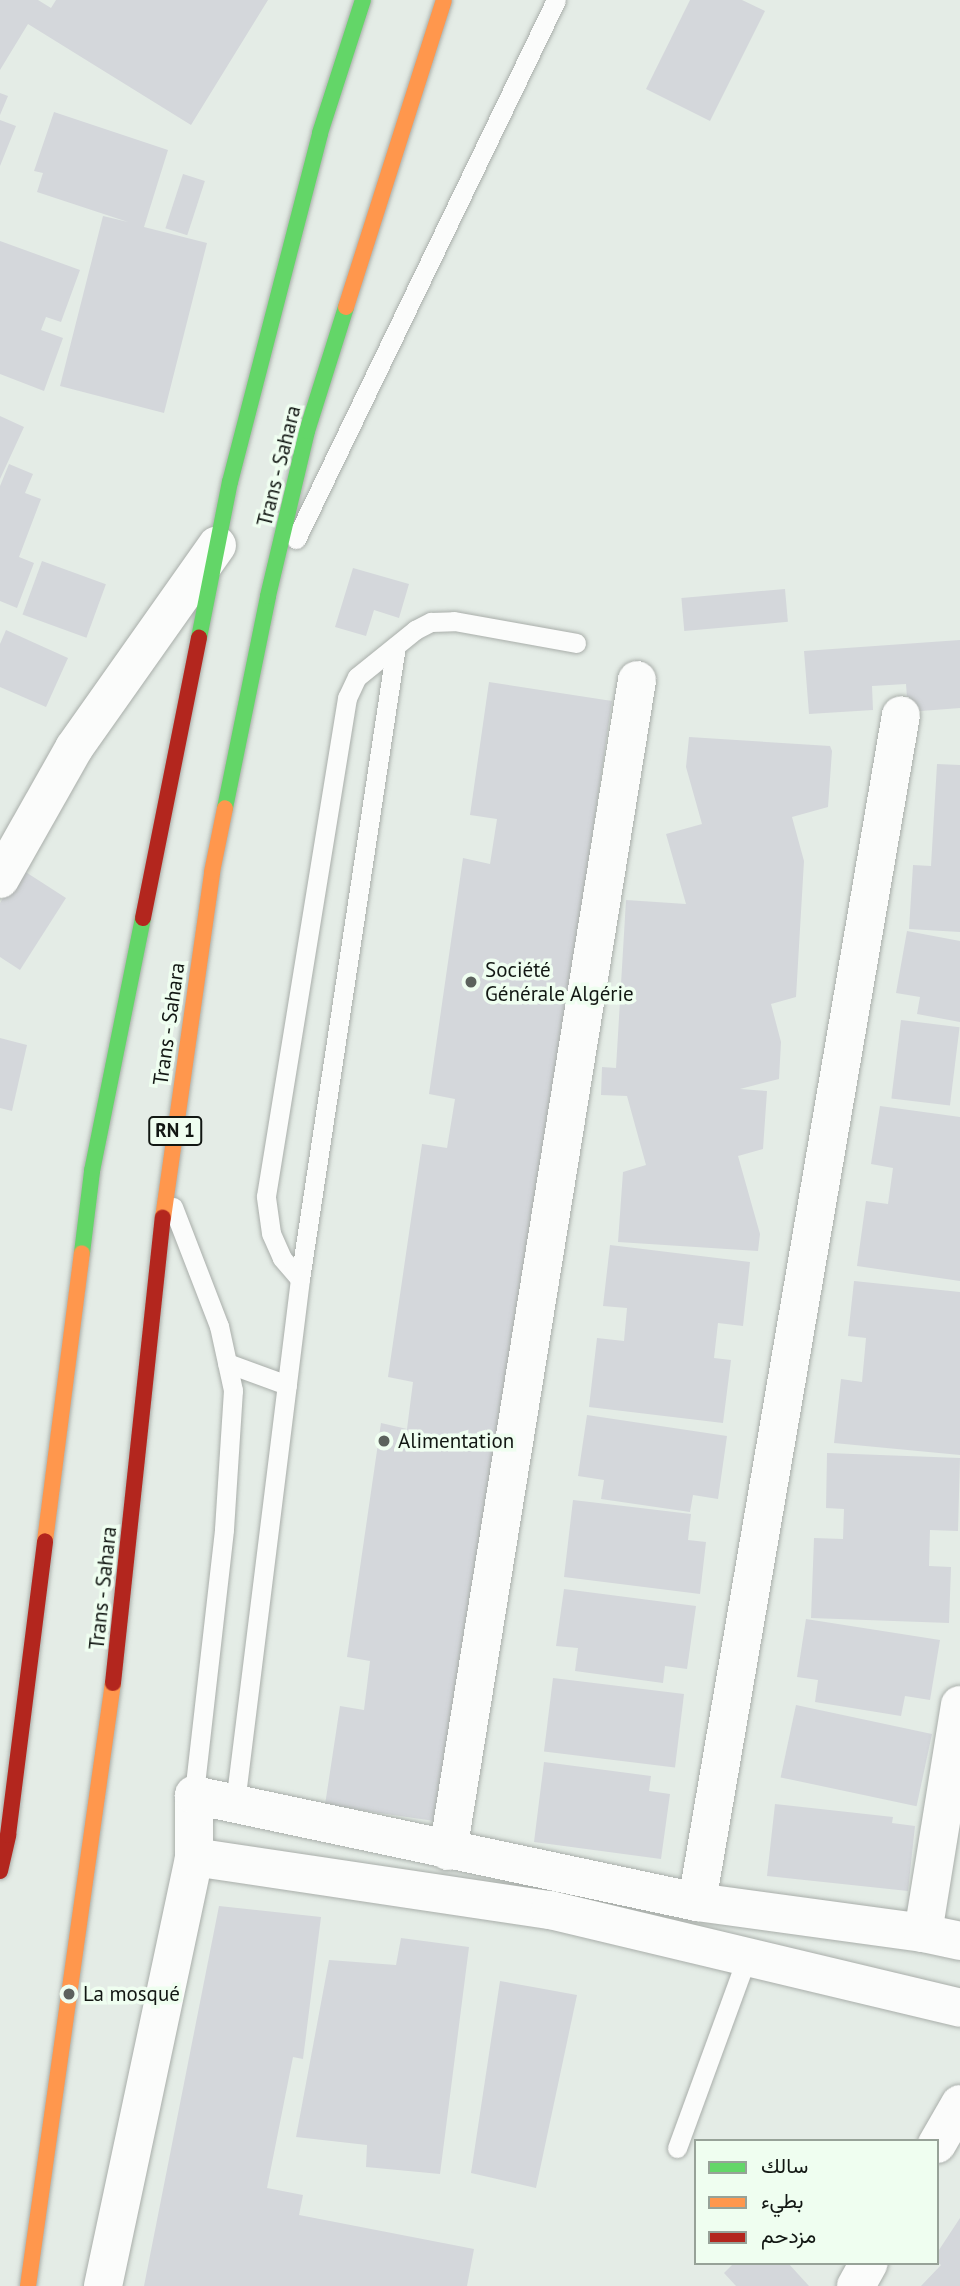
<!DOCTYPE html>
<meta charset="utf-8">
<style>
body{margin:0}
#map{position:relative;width:960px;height:2286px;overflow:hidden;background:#e4ece6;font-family:"PT Sans",Vazirmatn,sans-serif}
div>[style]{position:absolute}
.building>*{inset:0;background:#d4d7db;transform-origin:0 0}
.roads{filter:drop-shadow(0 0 2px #a9aeaa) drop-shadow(0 0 2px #a9aeaa)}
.lane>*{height:19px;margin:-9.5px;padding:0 9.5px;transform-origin:9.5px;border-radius:9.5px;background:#fbfcfb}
.street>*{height:38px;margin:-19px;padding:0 19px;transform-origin:19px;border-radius:19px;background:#fbfcfb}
.fast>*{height:16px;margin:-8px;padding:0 8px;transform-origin:8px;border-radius:8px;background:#63d668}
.slow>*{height:16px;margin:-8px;padding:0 8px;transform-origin:8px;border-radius:8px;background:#ff974d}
.jam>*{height:16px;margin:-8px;padding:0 8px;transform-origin:8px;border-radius:8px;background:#b3261e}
.dots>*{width:19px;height:19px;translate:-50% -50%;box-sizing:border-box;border:4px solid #effef0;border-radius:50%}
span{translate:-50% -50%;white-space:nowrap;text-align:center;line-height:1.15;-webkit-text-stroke:7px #effef0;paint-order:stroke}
.shield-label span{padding:2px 5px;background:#effef0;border:2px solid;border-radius:5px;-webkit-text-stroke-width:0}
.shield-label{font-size:19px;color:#121713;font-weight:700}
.street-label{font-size:21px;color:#121713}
.poi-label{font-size:21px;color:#121713}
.left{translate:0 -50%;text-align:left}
.legend{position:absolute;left:694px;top:2139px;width:245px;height:126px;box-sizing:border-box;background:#effef0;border:2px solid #97a298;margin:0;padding:9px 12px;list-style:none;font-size:21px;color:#121713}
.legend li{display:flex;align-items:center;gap:14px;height:35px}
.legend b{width:35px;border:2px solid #97a298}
</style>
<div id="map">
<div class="building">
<div style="clip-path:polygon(0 0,38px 0,51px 8px,56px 0,268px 0,191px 125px,28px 24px,0 70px)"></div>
<div style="clip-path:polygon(690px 0,742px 0,765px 11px,710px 121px,646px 89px)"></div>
<div style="clip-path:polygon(0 93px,8px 96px,0 115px)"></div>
<div style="clip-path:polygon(54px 112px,168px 150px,144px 227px,207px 243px,164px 413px,60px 386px,103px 216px,128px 222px,37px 192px,43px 173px,34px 171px)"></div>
<div style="clip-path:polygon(0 120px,16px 126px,0 166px)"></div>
<div style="left:183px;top:174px;width:23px;height:57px;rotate:18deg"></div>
<div style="clip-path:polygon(0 241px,80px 270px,61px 322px,46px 317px,41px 330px,63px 338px,44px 391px,0 374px)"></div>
<div style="clip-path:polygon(0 416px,24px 427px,0 479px)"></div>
<div style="clip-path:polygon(9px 464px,33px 474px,25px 493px,41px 499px,19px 557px,34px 563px,17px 608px,0 601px,0 486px)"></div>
<div style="left:42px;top:561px;width:68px;height:57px;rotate:20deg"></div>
<div style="clip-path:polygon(353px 568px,409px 584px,399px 618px,374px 610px,366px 636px,335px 627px)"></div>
<div style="left:785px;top:589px;width:33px;height:104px;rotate:85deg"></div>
<div style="clip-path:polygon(6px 630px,68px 658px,46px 707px,0 687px,0 644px)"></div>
<div style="clip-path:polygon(960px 640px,960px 708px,908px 712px,906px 684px,872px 686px,873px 710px,809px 714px,804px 651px)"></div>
<div style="clip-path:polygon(489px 682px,612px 701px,448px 1823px,325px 1805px,340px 1706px,364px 1710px,370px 1661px,347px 1657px,381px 1423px,407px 1429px,413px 1382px,388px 1377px,422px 1144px,447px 1148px,455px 1099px,429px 1094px,463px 858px,490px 864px,497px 819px,470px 815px)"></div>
<div style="clip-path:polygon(689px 737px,830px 746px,832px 751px,828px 807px,792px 817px,804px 861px,796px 997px,771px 1004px,781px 1042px,779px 1079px,740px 1089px,767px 1091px,763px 1149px,738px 1156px,760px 1234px,758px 1251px,618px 1242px,623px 1172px,646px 1165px,627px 1096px,601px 1095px,602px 1067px,616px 1068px,626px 900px,686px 904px,666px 834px,702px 824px,686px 767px)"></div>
<div style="clip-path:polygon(937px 764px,960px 765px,960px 932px,909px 929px,913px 865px,931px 866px)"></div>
<div style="clip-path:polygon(21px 869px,66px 898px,20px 970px,0 957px,0 903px)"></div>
<div style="clip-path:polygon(907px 931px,960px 941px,960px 1022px,917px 1014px,920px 997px,896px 993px)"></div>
<div style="left:901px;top:1020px;width:59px;height:79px;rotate:7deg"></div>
<div style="clip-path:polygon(0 1038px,27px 1045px,12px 1111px,0 1108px)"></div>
<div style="clip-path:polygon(880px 1106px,960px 1117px,960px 1281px,857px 1266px,866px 1201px,888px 1204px,893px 1168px,871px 1164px)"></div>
<div style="clip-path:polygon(610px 1245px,750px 1262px,743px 1326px,718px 1323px,714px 1358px,731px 1360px,723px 1423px,589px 1407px,597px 1338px,624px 1341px,627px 1308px,603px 1306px)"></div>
<div style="clip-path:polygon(854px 1281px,960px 1292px,960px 1455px,834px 1443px,841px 1379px,862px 1382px,866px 1338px,848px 1336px)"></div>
<div style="clip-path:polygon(587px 1415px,727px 1436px,718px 1499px,693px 1495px,690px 1512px,601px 1499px,604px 1480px,578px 1476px)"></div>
<div style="clip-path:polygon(827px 1453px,960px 1458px,958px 1531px,930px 1530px,929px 1566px,951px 1567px,949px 1623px,811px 1618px,814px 1538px,843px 1539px,844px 1509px,826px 1508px)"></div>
<div style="clip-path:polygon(573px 1500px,691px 1514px,688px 1540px,706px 1542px,700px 1594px,564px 1577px)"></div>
<div style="clip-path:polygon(564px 1589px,696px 1606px,687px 1669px,665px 1666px,663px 1683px,575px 1671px,578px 1648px,556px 1646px)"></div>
<div style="clip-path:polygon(806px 1619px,940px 1640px,930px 1700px,905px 1696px,901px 1716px,815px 1702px,818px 1680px,797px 1677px)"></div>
<div style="left:553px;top:1678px;width:132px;height:74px;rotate:7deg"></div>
<div style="left:796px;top:1705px;width:139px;height:74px;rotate:12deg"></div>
<div style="clip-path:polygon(544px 1762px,651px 1776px,649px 1791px,670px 1794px,661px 1859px,534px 1842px)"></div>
<div style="clip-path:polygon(775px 1804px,893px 1817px,892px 1823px,915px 1826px,908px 1891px,767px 1876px)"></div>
<div style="clip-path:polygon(219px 1906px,321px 1917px,303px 2059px,293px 2057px,267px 2188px,303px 2195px,299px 2215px,474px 2249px,467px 2286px,144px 2286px)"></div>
<div style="clip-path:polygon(401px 1938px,469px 1947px,440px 2174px,366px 2167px,367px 2145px,296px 2137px,329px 1960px,396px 1965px)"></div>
<div style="clip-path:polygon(500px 1981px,577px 1995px,536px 2188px,471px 2173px)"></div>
<div style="clip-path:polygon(960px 2218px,960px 2286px,921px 2286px,941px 2265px,937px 2262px,937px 2253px)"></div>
<div style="clip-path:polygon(734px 2263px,788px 2263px,809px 2286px,736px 2286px,724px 2273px)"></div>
</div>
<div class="roads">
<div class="lane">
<div style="left:296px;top:539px;width:598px;rotate:-64.25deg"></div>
<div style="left:173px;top:1207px;width:128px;rotate:68.9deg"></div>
<div style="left:219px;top:1326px;width:66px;rotate:77.7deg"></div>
<div style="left:233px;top:1390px;width:140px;rotate:93.7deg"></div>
<div style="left:224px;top:1530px;width:267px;rotate:96.5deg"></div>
<div style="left:300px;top:1279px;width:28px;rotate:-131deg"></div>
<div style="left:282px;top:1258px;width:27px;rotate:-114deg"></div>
<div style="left:271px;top:1233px;width:37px;rotate:-98deg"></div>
<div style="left:266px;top:1196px;width:505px;rotate:-80.76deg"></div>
<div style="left:347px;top:698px;width:23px;rotate:-65deg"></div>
<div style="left:357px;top:677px;width:75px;rotate:-39deg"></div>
<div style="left:415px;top:630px;width:18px;rotate:-27deg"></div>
<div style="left:431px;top:622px;width:23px;rotate:-2deg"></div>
<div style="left:454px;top:621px;width:124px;rotate:10.2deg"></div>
<div style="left:227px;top:1363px;width:64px;rotate:20.1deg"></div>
<div style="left:235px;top:1803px;width:528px;rotate:-82.93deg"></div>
<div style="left:300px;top:1279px;width:640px;rotate:-81.38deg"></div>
<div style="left:677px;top:2148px;width:203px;rotate:-69.9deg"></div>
</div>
<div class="street">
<div style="left:0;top:879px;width:150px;rotate:-60.5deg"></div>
<div style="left:74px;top:748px;width:248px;rotate:-54.8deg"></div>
<div style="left:448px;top:1851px;width:1186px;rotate:-80.83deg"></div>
<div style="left:194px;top:1857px;width:360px;rotate:8.5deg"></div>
<div style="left:550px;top:1910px;width:422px;rotate:13.4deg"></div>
<div style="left:697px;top:1902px;width:1204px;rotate:-80.25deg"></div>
<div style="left:923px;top:1933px;width:231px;rotate:-80.8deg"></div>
<div style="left:937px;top:2144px;width:46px;rotate:-60.1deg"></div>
<div style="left:103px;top:2286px;width:439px;rotate:-78deg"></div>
<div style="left:194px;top:1857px;width:62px;rotate:-90deg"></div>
<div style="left:194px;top:1795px;width:514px;rotate:12.01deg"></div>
<div style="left:697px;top:1902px;width:228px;rotate:7.8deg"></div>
<div style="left:923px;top:1933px;width:38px;rotate:12deg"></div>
<div style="left:856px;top:2286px;width:26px;rotate:-61deg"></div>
</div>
<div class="fast">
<div style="left:199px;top:638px;width:159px;rotate:-78.8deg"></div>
<div style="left:230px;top:482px;width:360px;rotate:-75.5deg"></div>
<div style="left:320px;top:133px;width:140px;rotate:-72.1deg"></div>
<div style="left:225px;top:808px;width:216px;rotate:-78.5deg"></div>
<div style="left:268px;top:596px;width:170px;rotate:-76.7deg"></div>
<div style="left:307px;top:431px;width:130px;rotate:-72.5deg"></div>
<div style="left:82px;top:1253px;width:83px;rotate:-83deg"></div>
<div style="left:92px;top:1171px;width:258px;rotate:-78.6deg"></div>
</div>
<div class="slow">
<div style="left:346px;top:307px;width:322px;rotate:-72.3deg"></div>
<div style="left:163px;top:1218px;width:349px;rotate:-81.9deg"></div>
<div style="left:212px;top:872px;width:65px;rotate:-78.5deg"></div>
<div style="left:45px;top:1541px;width:290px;rotate:-82.7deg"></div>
<div style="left:28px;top:2286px;width:609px;rotate:-81.98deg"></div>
</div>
<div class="jam">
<div style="left:143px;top:918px;width:286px;rotate:-78.7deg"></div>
<div style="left:113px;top:1683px;width:468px;rotate:-83.9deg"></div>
<div style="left:0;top:1871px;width:37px;rotate:-77deg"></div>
<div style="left:8px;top:1835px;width:296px;rotate:-82.8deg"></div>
</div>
</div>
<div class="dots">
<div style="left:471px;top:982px;background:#5c625d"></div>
<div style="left:384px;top:1441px;background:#5c625d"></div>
<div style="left:69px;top:1994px;background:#5c625d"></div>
</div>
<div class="shield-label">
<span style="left:175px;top:1131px">RN 1</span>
</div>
<div class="street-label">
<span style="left:279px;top:466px;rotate:-76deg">Trans - Sahara</span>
<span style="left:169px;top:1024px;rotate:-82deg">Trans - Sahara</span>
<span style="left:103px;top:1588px;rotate:-84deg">Trans - Sahara</span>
</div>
<div class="poi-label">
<span class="left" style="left:485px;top:982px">Société<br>Générale Algérie</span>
<span class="left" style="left:398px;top:1441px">Alimentation</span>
<span class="left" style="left:83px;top:1994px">La mosqué</span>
</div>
<ul class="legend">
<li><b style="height:9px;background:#63d668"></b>سالك</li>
<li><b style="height:9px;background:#ff974d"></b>بطيء</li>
<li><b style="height:9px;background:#b3261e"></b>مزدحم</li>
</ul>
</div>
